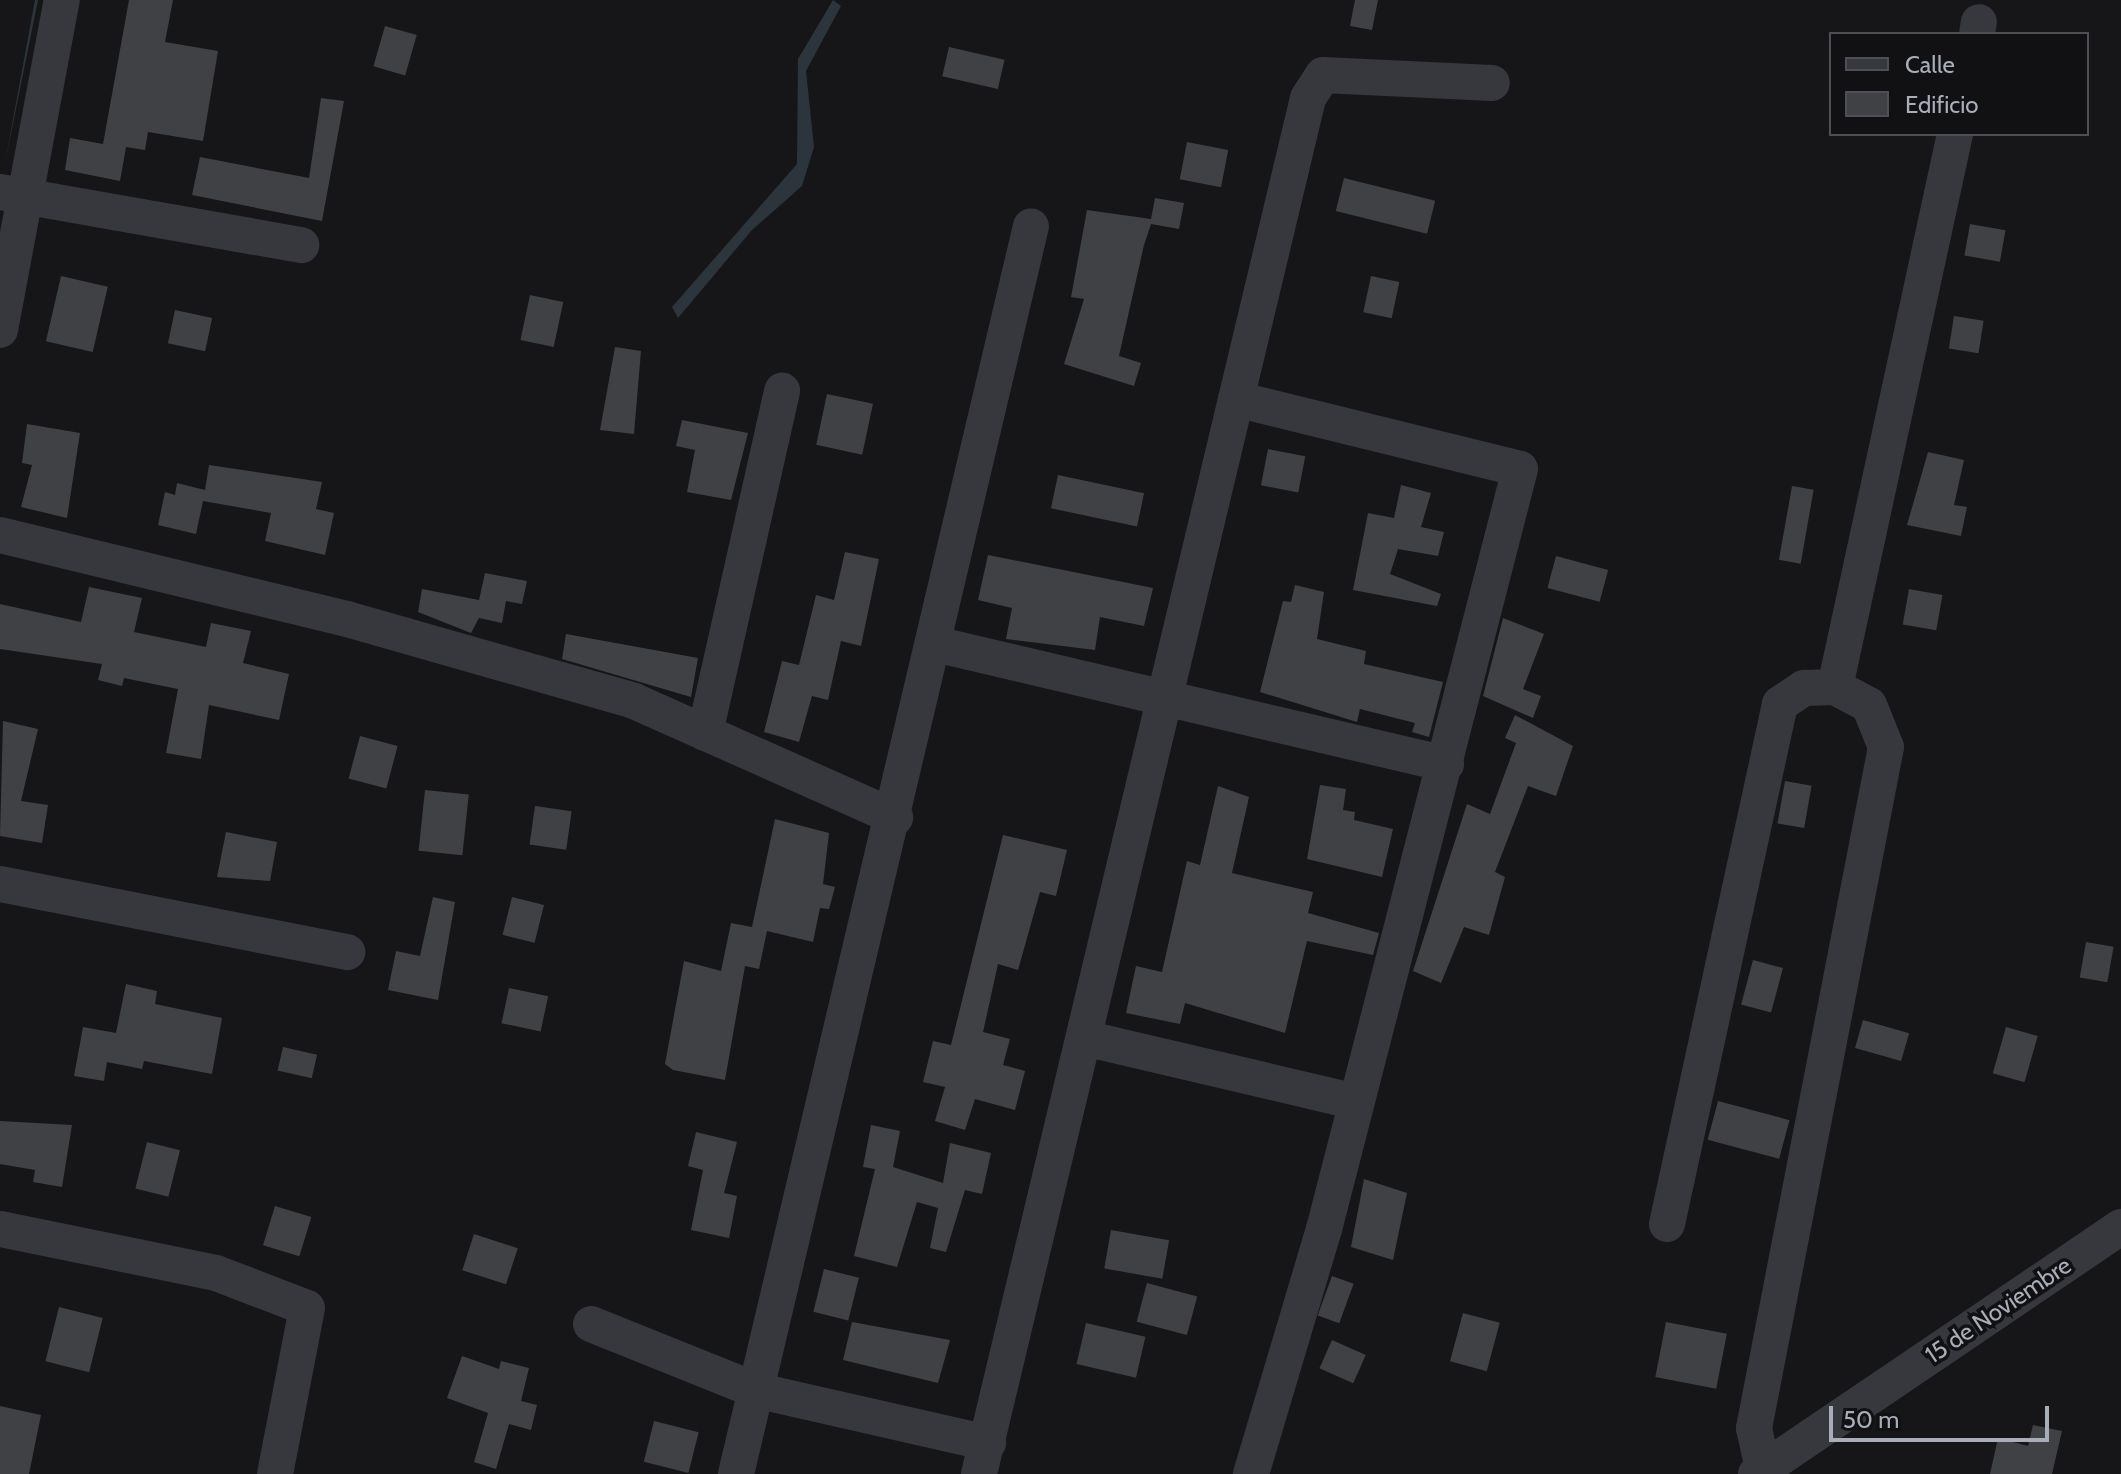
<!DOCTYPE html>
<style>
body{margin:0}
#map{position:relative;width:2121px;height:1474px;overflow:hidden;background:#161618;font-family:Cabin,sans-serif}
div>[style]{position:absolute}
.water>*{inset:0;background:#2c353c}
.building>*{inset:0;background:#404145;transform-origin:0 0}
.minor>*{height:36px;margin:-18px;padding:0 18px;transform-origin:18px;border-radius:18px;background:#37383d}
span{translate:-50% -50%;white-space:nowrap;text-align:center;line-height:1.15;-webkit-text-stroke:7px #111113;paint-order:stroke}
.street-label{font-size:24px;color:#a8adb8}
.legend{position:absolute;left:1829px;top:32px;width:260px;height:104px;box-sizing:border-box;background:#111113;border:2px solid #4d4f55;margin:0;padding:10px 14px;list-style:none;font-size:24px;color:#a8adb8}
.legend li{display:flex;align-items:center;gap:16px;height:40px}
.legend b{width:40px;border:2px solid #4d4f55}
.scale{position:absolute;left:1829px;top:1406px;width:220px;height:36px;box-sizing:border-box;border:4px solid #a8adb8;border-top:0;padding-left:10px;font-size:24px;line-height:28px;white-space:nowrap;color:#a8adb8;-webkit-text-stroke:6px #111113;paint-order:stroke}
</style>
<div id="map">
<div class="water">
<div style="clip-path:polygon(35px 0,38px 0,5px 163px)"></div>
<div style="clip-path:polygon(833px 0,841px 6px,806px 71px,814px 147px,802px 186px,752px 230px,678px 318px,672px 307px,797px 164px,798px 59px)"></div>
</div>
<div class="building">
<div style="clip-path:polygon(129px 0,173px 0,165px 42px,218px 51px,203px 141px,148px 132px,145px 150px,126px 147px,120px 181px,65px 170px,70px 138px,103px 144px)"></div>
<div style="clip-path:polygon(1355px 0,1378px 0,1372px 30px,1350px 26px)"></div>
<div style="left:385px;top:26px;width:33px;height:42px;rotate:16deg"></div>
<div style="left:949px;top:47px;width:57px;height:30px;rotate:13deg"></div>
<div style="clip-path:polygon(321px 98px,344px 101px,322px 221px,192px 195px,200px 157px,309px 178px)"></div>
<div style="left:1187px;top:142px;width:42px;height:38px;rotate:11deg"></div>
<div style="left:1344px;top:178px;width:94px;height:34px;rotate:14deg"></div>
<div style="clip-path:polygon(1155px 198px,1184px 203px,1179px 229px,1151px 224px,1144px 245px,1119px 356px,1141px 363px,1134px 386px,1064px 364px,1084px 299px,1071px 297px,1087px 210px,1151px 219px)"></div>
<div style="left:1970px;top:224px;width:36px;height:32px;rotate:10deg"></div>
<div style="left:61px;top:276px;width:48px;height:67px;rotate:13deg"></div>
<div style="left:1371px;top:276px;width:29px;height:37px;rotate:12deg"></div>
<div style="left:530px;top:295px;width:34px;height:46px;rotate:12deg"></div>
<div style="left:175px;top:310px;width:38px;height:34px;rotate:12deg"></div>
<div style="left:1954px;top:316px;width:30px;height:33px;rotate:9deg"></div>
<div style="clip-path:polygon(615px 347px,641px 351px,634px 434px,600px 430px)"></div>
<div style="left:827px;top:394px;width:47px;height:52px;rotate:12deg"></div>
<div style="clip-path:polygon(682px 420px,748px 433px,731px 500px,687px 492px,695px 450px,676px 446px)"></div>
<div style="clip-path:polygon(27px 424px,80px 433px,67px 518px,21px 507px,32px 465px,22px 463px)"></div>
<div style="left:1268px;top:449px;width:38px;height:37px;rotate:11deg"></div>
<div style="clip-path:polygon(1928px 452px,1964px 460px,1954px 505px,1967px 507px,1961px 536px,1907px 525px)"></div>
<div style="clip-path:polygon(209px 465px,322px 482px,316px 509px,334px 513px,325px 555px,265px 541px,271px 513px,203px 501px,196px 534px,158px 525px,165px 492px,175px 495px,177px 483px,205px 490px)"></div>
<div style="left:1058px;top:475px;width:88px;height:34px;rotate:12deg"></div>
<div style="clip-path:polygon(1401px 485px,1431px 493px,1421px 527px,1444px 532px,1438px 556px,1398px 549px,1390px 574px,1441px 594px,1437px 606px,1353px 590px,1368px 513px,1394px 518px)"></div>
<div style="left:1792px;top:486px;width:22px;height:75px;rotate:10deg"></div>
<div style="clip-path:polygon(845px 552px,879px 559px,861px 646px,841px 641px,828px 700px,812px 696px,799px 742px,764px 732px,782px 661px,799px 665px,816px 595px,834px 600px)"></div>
<div style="clip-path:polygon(988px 555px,1153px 588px,1144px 626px,1100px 617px,1095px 650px,1006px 639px,1012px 608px,978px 600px)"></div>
<div style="left:1556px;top:556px;width:54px;height:33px;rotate:15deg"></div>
<div style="clip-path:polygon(485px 573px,527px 581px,522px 604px,506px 601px,502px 623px,479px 618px,471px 633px,418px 612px,422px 589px,479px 600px)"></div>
<div style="clip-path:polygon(1295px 585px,1324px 592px,1317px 639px,1366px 651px,1364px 664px,1443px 682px,1429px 737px,1412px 732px,1415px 723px,1360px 709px,1357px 722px,1260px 692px,1283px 601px,1291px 602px)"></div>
<div style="clip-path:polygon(89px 587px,142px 598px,134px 632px,206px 647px,211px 623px,251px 631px,243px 663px,289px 674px,279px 720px,209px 705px,201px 759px,166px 753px,178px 689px,124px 678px,122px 686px,98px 680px,102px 664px,0 649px,0 604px,81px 622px)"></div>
<div style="left:1909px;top:589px;width:34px;height:36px;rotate:10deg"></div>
<div style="clip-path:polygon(1503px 618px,1544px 634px,1523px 689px,1541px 696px,1533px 718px,1483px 696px)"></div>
<div style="clip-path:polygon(566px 634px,698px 658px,691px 697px,562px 659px)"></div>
<div style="clip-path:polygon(1515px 715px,1573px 746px,1556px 796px,1528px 786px,1495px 872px,1505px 877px,1489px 935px,1464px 927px,1441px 983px,1413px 971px,1467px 804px,1490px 814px,1516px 743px,1505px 738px)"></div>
<div style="clip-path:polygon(3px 721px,38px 729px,21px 801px,48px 805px,42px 843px,0 836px)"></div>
<div style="left:360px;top:736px;width:39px;height:44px;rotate:15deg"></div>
<div style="left:1785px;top:781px;width:27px;height:43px;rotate:10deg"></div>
<div style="clip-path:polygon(1320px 785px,1346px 789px,1343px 810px,1355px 812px,1354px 820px,1393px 829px,1382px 877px,1307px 859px)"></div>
<div style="clip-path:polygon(1218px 786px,1249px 797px,1232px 873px,1313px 892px,1308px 913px,1379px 933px,1373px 955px,1307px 941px,1285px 1033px,1185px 1003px,1180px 1024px,1126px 1013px,1136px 966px,1162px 972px,1187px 861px,1200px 865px)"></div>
<div style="left:425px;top:790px;width:44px;height:61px;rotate:6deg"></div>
<div style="left:535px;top:806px;width:37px;height:39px;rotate:8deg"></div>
<div style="clip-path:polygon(775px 819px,829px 833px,823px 884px,835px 887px,829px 909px,820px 908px,813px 942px,767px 931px,759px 969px,745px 966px,725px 1080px,673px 1070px,665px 1064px,684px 961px,721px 971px,731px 923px,752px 927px)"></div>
<div style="clip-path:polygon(226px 832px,277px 842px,270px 881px,217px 877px)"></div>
<div style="clip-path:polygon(1003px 835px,1067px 850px,1056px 896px,1040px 892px,1018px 970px,998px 964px,983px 1032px,1010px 1039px,1003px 1065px,1025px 1071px,1015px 1110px,975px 1099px,965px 1130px,935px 1121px,945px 1087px,923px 1082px,933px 1041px,951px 1045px)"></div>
<div style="clip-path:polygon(433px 897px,455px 902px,438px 1000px,388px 990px,396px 951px,420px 956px)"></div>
<div style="left:512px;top:897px;width:33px;height:39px;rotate:14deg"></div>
<div style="left:2086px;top:942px;width:28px;height:36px;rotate:10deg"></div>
<div style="left:1753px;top:960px;width:31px;height:46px;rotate:15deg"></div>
<div style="clip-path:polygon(126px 984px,157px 991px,155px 1004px,222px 1018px,212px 1074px,144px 1061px,142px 1069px,107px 1062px,104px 1081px,74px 1076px,83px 1027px,116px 1033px)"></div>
<div style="left:509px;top:988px;width:40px;height:36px;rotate:12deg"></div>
<div style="left:1863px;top:1020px;width:48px;height:29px;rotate:16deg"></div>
<div style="left:2006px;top:1027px;width:33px;height:48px;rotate:16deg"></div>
<div style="left:283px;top:1047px;width:35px;height:24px;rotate:13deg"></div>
<div style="left:1718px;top:1101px;width:74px;height:40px;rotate:15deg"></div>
<div style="clip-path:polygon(0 1121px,72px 1125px,62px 1187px,33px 1182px,35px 1170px,0 1164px)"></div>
<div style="clip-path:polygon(871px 1125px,900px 1131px,893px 1167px,943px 1183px,950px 1143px,991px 1153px,982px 1194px,965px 1190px,946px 1252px,930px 1248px,938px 1208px,917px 1202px,897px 1267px,854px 1256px,875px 1169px,863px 1167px)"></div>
<div style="clip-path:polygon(696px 1132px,737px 1142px,724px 1193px,737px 1196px,729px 1238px,691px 1230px,703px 1170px,688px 1166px)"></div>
<div style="left:147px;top:1142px;width:34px;height:48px;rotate:14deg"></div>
<div style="clip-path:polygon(1364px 1179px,1407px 1193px,1393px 1260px,1351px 1247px)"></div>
<div style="left:275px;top:1206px;width:38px;height:41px;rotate:17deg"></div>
<div style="left:1111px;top:1230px;width:59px;height:39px;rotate:10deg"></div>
<div style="left:474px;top:1234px;width:46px;height:38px;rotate:18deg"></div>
<div style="left:824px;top:1269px;width:36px;height:44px;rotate:14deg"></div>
<div style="left:1332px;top:1276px;width:23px;height:42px;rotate:20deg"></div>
<div style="left:1147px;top:1283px;width:52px;height:40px;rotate:15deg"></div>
<div style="left:59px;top:1307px;width:45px;height:56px;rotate:14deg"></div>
<div style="left:1463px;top:1313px;width:38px;height:50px;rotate:15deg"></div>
<div style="clip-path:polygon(852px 1322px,950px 1340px,938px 1383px,843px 1360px)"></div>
<div style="left:1666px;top:1322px;width:62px;height:56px;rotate:11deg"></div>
<div style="left:1086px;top:1323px;width:61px;height:42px;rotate:13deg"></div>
<div style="left:1332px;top:1340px;width:37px;height:31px;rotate:24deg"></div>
<div style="clip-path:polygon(462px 1356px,499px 1369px,501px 1361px,529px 1368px,521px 1401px,537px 1405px,531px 1430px,509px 1424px,496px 1469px,474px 1462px,488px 1413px,447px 1398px)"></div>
<div style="clip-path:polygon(0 1406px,41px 1415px,29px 1474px,0 1474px)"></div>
<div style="left:654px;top:1421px;width:46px;height:42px;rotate:14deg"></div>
<div style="clip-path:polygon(2033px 1425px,2062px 1431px,2052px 1474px,1990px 1474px,1998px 1438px,2028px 1446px)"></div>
</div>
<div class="minor">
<div style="left:1977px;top:34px;width:12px;rotate:-81deg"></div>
<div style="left:0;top:192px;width:306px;rotate:10deg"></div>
<div style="left:0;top:330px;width:336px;rotate:-79.4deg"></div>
<div style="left:1236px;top:399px;width:292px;rotate:13.8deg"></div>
<div style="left:1520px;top:469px;width:785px;rotate:104.46deg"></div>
<div style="left:1324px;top:1229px;width:256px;rotate:106.6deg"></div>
<div style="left:0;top:535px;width:357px;rotate:13.6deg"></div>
<div style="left:347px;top:619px;width:298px;rotate:15.9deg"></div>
<div style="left:634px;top:701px;width:286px;rotate:24deg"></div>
<div style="left:935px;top:644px;width:525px;rotate:13.22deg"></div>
<div style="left:1835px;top:687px;width:566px;rotate:-77.76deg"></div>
<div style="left:705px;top:733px;width:351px;rotate:-77.3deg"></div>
<div style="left:0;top:884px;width:354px;rotate:11.1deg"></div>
<div style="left:1084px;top:1038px;width:280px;rotate:13.2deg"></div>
<div style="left:1667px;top:1224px;width:532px;rotate:-77.74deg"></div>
<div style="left:1780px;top:704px;width:29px;rotate:-34deg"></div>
<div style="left:1804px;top:688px;width:31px;rotate:-2deg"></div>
<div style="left:1835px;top:687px;width:38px;rotate:28deg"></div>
<div style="left:1869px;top:705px;width:45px;rotate:68deg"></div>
<div style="left:1886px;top:747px;width:694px;rotate:100.97deg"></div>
<div style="left:1754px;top:1428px;width:42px;rotate:77.6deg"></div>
<div style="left:0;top:1229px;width:220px;rotate:11.5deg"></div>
<div style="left:216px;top:1273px;width:97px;rotate:21deg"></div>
<div style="left:307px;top:1308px;width:169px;rotate:100.9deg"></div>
<div style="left:591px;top:1324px;width:177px;rotate:21.9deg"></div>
<div style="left:755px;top:1390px;width:239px;rotate:12.8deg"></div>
<div style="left:736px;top:1474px;width:1282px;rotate:-76.7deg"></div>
<div style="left:979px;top:1474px;width:1415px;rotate:-76.55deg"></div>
<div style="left:1308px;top:98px;width:27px;rotate:-57deg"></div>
<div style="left:1323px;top:75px;width:169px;rotate:2.7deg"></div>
<div style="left:1756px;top:1474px;width:441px;rotate:-34.1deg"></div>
</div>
<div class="street-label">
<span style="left:1998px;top:1310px;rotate:-34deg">15 de Noviembre</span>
</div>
<ul class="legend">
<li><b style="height:10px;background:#37383d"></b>Calle</li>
<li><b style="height:22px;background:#404145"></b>Edificio</li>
</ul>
<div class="scale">50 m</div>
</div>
